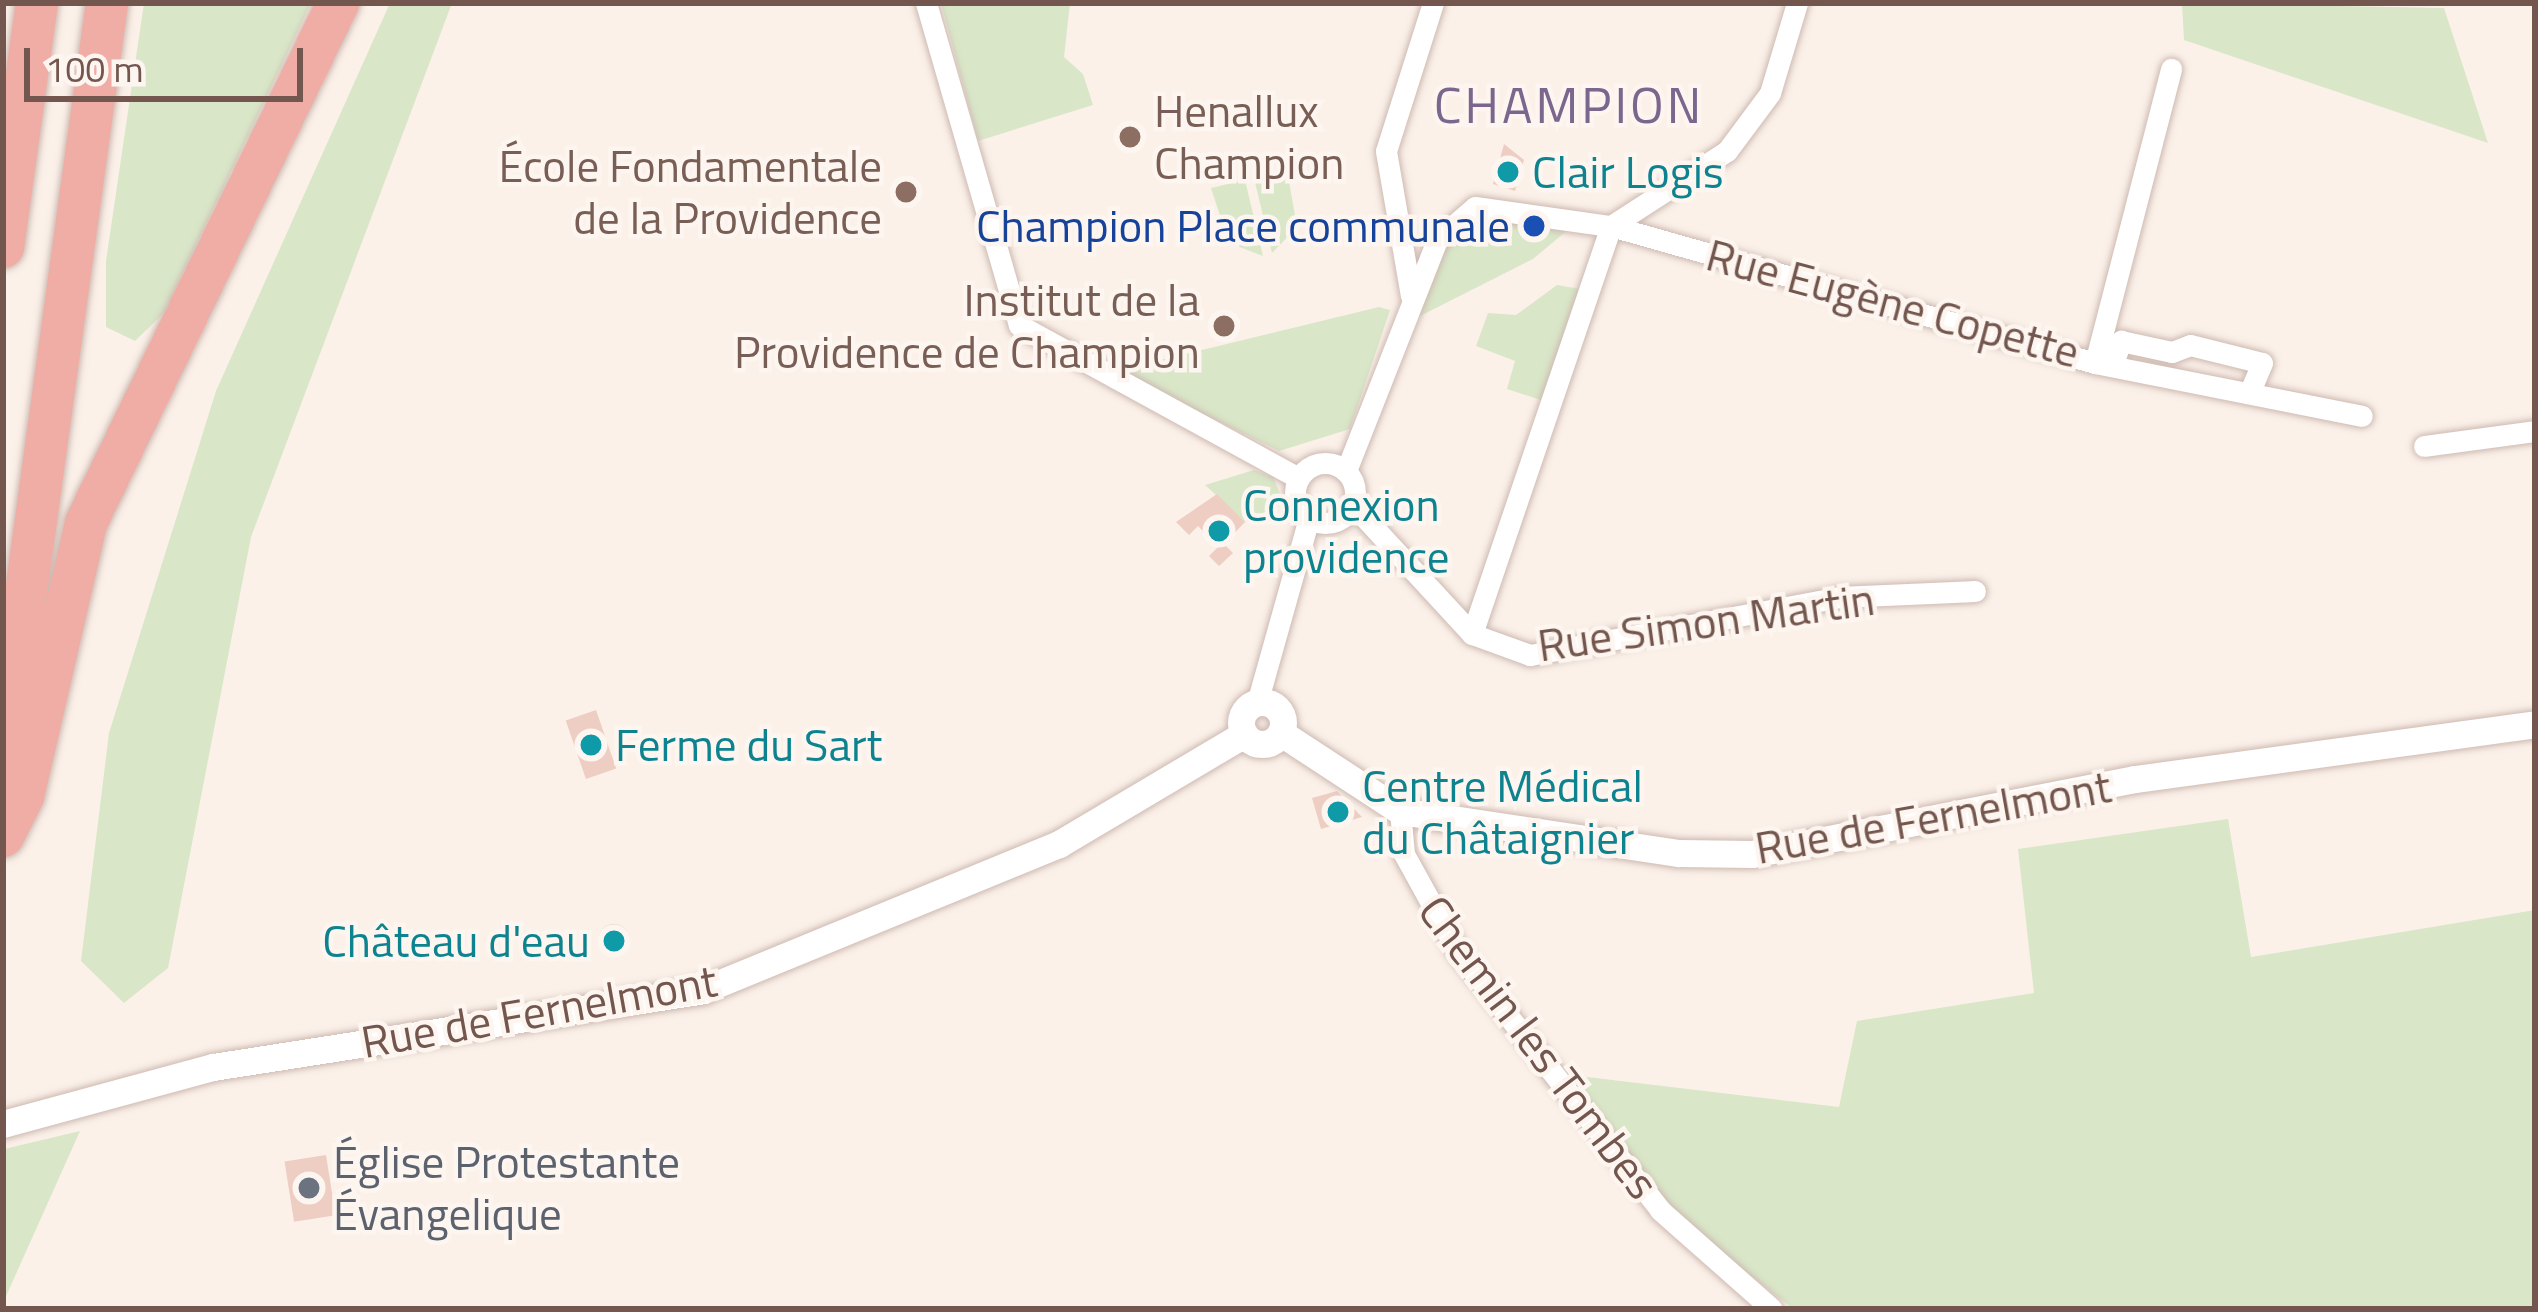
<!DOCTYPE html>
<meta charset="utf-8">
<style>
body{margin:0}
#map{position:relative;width:2538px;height:1312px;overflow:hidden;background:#fbf1e9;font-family:"Titillium Web",sans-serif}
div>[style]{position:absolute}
.green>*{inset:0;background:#d9e7c8}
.building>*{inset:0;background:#eecdc3;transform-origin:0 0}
.round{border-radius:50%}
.roads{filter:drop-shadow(0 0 3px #cebab2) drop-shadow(0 0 3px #cebab2)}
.minor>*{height:21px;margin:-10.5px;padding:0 10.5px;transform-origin:10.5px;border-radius:10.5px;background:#fff}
.minor>.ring{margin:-10.5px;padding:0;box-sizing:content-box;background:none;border:21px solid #fff;border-radius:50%}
.tertiary>*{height:27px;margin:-13.5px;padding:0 13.5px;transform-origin:13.5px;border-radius:13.5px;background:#fff}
.tertiary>.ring{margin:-13.5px;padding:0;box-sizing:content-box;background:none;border:27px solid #fff;border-radius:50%}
.motorway>*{height:42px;margin:-21px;padding:0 21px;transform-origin:21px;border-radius:21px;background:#efada5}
.dots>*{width:33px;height:33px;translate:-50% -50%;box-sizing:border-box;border:6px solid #fdf5ef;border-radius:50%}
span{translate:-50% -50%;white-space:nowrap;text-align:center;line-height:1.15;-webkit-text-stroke:9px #fdf5ef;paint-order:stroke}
.education-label{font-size:45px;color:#785e54}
.left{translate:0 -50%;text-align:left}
.right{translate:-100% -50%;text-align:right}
.culture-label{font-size:45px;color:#0d838f}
.transit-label{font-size:45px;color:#164399}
.street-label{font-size:45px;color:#73564e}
.worship-label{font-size:45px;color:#5b616d}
.quarter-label{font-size:51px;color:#7b668e;letter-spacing:3px}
.frame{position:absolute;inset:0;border:6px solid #73564e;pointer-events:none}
.scale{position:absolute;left:24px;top:48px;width:279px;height:54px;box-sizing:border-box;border:6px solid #73564e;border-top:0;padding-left:15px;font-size:36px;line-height:42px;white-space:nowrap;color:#73564e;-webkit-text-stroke:9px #fdf5ef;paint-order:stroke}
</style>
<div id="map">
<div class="green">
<div style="clip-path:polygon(144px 3px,311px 3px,164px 313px,135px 341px,106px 327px,106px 261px)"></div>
<div style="clip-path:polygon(390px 3px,452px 3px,251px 537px,168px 968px,124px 1003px,81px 961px,109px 733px,216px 391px)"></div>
<div style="clip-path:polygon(941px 3px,1070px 3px,1064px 57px,1083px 74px,1093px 105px,978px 141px)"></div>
<div style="clip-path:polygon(2182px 3px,2444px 8px,2488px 143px,2184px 40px)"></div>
<div style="clip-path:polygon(1287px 170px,1297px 227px,1272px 253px,1254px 178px)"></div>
<div style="clip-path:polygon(1245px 180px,1263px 256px,1229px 243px,1211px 188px)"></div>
<div style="clip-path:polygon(1477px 211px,1570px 228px,1533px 259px,1418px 317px,1439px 246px)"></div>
<div style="clip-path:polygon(1557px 285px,1580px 289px,1547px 402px,1507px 389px,1515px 361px,1476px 346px,1488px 313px,1516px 315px)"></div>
<div style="clip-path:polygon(1379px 307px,1390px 310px,1350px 429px,1279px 451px,1115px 371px)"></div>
<div style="clip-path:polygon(1254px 470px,1273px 477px,1284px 503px,1245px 522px,1205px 485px)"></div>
<div style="clip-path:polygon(2228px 819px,2251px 957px,2535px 910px,2535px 1309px,1793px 1309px,1681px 1220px,1562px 1074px,1839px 1107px,1857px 1021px,2034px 993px,2018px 849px)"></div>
<div style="clip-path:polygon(80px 1131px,3px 1303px,4px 1149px)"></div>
</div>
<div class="building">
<div style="clip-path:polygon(1504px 144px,1524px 160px,1515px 191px,1493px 184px)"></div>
<div style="clip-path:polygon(1217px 494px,1245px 522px,1224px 544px,1233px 553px,1219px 566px,1209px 556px,1218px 547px,1198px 526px,1189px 535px,1176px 522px)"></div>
<div style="left:596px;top:710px;width:62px;height:32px;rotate:71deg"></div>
<div style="clip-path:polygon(1337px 791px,1362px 817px,1321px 829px,1312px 798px)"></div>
<div class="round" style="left:598px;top:924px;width:32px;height:32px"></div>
<div style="left:326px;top:1155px;width:61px;height:42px;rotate:81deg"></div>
</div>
<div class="roads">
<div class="minor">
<div style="left:926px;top:3px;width:335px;rotate:73.9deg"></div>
<div style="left:1019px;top:325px;width:319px;rotate:28.7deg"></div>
<div style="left:1611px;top:226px;width:138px;rotate:-32.9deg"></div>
<div style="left:1727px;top:151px;width:72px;rotate:-53.4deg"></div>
<div style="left:1770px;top:93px;width:94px;rotate:-73.3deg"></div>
<div style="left:1411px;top:296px;width:147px;rotate:-99.8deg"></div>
<div style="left:1386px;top:151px;width:155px;rotate:-72.4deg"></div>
<div style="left:2095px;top:363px;width:272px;rotate:11.2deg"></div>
<div style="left:2112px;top:366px;width:27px;rotate:-70deg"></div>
<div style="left:2121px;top:341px;width:52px;rotate:12.2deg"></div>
<div style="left:2172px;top:352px;width:19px;rotate:-21deg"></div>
<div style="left:2190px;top:345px;width:74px;rotate:14deg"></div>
<div style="left:2262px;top:363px;width:30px;rotate:113deg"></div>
<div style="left:2424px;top:446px;width:112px;rotate:-7.7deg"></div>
<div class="ring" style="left:1295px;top:463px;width:39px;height:39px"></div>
<div style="left:1346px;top:471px;width:248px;rotate:-68.5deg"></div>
<div style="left:1437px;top:240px;width:50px;rotate:-41deg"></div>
<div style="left:1475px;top:207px;width:137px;rotate:8deg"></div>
<div style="left:1611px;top:226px;width:503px;rotate:15.8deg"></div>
<div style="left:2095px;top:363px;width:304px;rotate:-75.5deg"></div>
<div style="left:1353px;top:505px;width:176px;rotate:47.3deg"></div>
<div style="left:1472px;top:634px;width:62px;rotate:19.9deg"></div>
<div style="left:1530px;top:655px;width:314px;rotate:-10.6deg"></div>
<div style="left:1839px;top:597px;width:136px;rotate:-2.5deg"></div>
<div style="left:1472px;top:634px;width:431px;rotate:-71.2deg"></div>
<div style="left:1257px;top:703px;width:192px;rotate:-74.3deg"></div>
<div style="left:1400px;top:811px;width:43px;rotate:84.7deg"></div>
<div style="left:1404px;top:854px;width:112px;rotate:61.1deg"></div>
<div style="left:1458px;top:952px;width:328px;rotate:51.9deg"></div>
<div style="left:1660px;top:1210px;width:149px;rotate:41.5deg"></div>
</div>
<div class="tertiary">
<div class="ring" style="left:1241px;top:702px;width:15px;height:15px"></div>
<div style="left:1281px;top:733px;width:142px;rotate:33.2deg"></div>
<div style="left:1400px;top:811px;width:282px;rotate:8.6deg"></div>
<div style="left:1679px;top:853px;width:73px;rotate:0.8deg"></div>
<div style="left:1752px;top:854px;width:390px;rotate:-11.1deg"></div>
<div style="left:2135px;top:779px;width:404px;rotate:-7.8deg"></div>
<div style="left:3px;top:1124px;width:218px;rotate:-15.2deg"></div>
<div style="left:213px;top:1067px;width:496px;rotate:-8.9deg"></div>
<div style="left:703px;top:990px;width:385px;rotate:-22.3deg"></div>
<div style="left:1059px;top:844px;width:215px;rotate:-30.7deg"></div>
</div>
<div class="motorway">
<div style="left:3px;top:247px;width:246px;rotate:-82.1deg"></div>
<div style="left:3px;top:760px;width:764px;rotate:-82.18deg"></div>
<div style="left:3px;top:836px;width:45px;rotate:-63.4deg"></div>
<div style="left:23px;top:796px;width:280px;rotate:-77deg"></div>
<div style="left:86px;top:523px;width:578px;rotate:-64.14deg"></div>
</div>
</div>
<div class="dots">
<div style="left:1130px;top:137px;background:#8d6e63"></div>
<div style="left:1508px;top:172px;background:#0f9aa8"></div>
<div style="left:906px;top:192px;background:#8d6e63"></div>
<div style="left:1534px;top:226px;background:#1a4fb4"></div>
<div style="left:1224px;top:326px;background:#8d6e63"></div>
<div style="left:1219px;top:531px;background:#0f9aa8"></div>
<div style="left:591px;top:745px;background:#0f9aa8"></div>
<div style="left:1338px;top:812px;background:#0f9aa8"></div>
<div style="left:614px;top:941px;background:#0f9aa8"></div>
<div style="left:309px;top:1188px;background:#6b7280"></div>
</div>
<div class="education-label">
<span class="left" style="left:1154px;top:137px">Henallux<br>Champion</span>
<span class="right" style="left:882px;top:192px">École Fondamentale<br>de la Providence</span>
<span class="right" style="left:1200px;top:326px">Institut de la<br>Providence de Champion</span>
</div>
<div class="culture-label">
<span class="left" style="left:1532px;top:172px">Clair Logis</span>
<span class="left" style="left:1243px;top:531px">Connexion<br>providence</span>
<span class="left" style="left:615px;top:745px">Ferme du Sart</span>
<span class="left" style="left:1362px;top:812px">Centre Médical<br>du Châtaignier</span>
<span class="right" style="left:590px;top:941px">Château d'eau</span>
</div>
<div class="transit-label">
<span class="right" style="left:1510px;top:226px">Champion Place communale</span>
</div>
<div class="street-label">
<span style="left:1893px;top:303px;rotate:15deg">Rue Eugène Copette</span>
<span style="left:1706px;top:622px;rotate:-8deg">Rue Simon Martin</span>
<span style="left:1933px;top:817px;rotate:-10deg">Rue de Fernelmont</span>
<span style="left:539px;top:1011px;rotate:-10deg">Rue de Fernelmont</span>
<span style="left:1539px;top:1047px;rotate:53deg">Chemin les Tombes</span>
</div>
<div class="worship-label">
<span class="left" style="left:333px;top:1188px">Église Protestante<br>Évangelique</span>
</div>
<div class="quarter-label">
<span style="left:1569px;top:104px">CHAMPION</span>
</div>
<div class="frame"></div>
<div class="scale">100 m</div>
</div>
